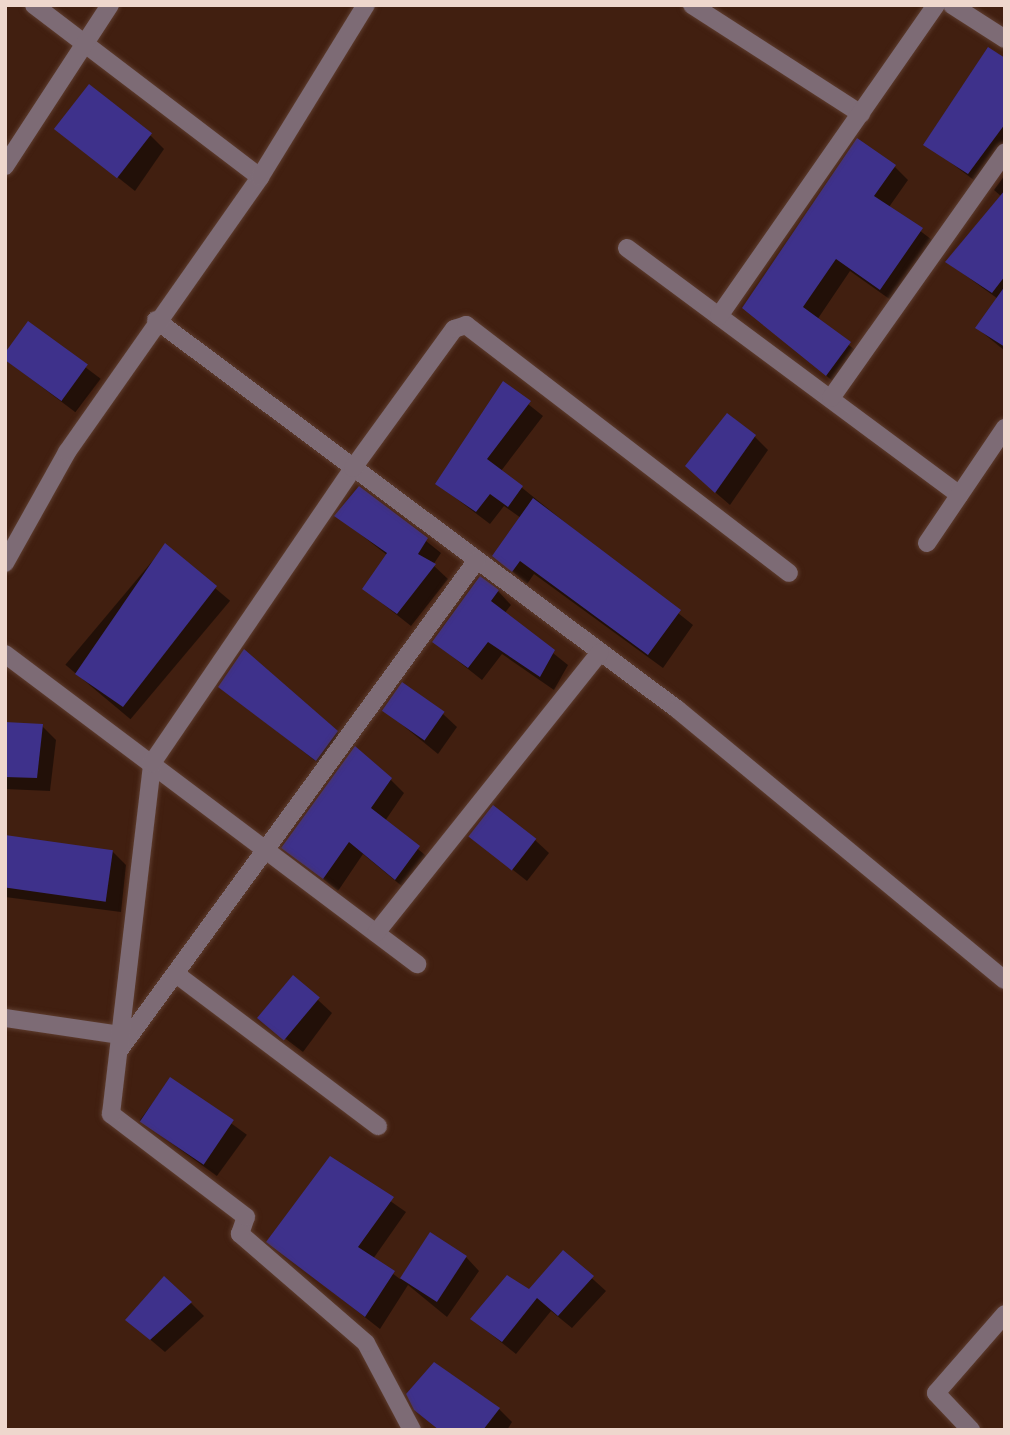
<!DOCTYPE html>
<style>
body{margin:0}
#map{position:relative;width:1010px;height:1435px;overflow:hidden;background:#411f10;font-family:Arial,sans-serif}
div>[style]{position:absolute}
.shadow>*{inset:0;background:#0007;transform-origin:0 0}
.building>*{inset:0;background:#3e318b;transform-origin:0 0}
.roads{filter:drop-shadow(0 0 2px #5d3c2e) drop-shadow(0 0 2px #5d3c2e)}
.minor>*{height:18px;margin:-9px;padding:0 9px;transform-origin:9px;border-radius:9px;background:#7d6b75}
span{translate:-50% -50%;white-space:nowrap;text-align:center;line-height:1.15;-webkit-text-stroke:5px #1d0e08;paint-order:stroke}
.frame{position:absolute;inset:0;border:7px solid #eed7cd;pointer-events:none}
</style>
<div id="map">
<div class="shadow">
<div style="clip-path:polygon(1005px 60px,1005px 166px,987px 190px,926px 144px)"></div>
<div style="clip-path:polygon(58px 130px,151px 136px,164px 149px,135px 191px)"></div>
<div style="clip-path:polygon(895px 167px,908px 180px,889px 207px,936px 243px,895px 303px,850px 271px,817px 320px,864px 357px,841px 388px,745px 308px)"></div>
<div style="clip-path:polygon(1005px 175px,1005px 304px,947px 262px,1002px 197px,994px 190px)"></div>
<div style="clip-path:polygon(1005px 313px,1005px 351px,977px 328px)"></div>
<div style="left:28px;top:324px;width:91px;height:42px;rotate:37deg"></div>
<div style="clip-path:polygon(503px 384px,543px 416px,501px 471px,693px 625px,663px 668px,534px 574px,527px 584px,494px 556px,521px 518px,504px 506px,490px 524px,437px 484px)"></div>
<div style="clip-path:polygon(754px 436px,768px 450px,730px 505px,701px 480px)"></div>
<div style="clip-path:polygon(360px 488px,441px 553px,433px 565px,448px 579px,411px 626px,364px 589px,387px 555px,337px 516px)"></div>
<div style="left:165px;top:546px;width:85px;height:155px;rotate:40deg"></div>
<div style="clip-path:polygon(498px 591px,511px 605px,504px 614px,568px 665px,554px 690px,502px 654px,482px 680px,434px 642px)"></div>
<div style="clip-path:polygon(220px 687px,337px 732px,350px 746px,331px 773px)"></div>
<div style="clip-path:polygon(384px 710px,443px 714px,457px 727px,438px 754px)"></div>
<div style="clip-path:polygon(5px 723px,42px 726px,56px 740px,50px 791px,5px 789px)"></div>
<div style="clip-path:polygon(390px 779px,404px 793px,385px 821px,432px 861px,409px 892px,363px 854px,338px 891px,284px 847px)"></div>
<div style="clip-path:polygon(470px 836px,535px 840px,549px 853px,527px 881px)"></div>
<div style="clip-path:polygon(5px 839px,112px 851px,126px 865px,121px 912px,5px 897px)"></div>
<div style="clip-path:polygon(318px 1000px,332px 1013px,303px 1052px,261px 1020px)"></div>
<div style="left:170px;top:1079px;width:95px;height:51px;rotate:36deg"></div>
<div style="clip-path:polygon(330px 1159px,406px 1212px,373px 1259px,400px 1279px,466px 1257px,479px 1271px,447px 1317px,408px 1285px,380px 1329px,269px 1242px)"></div>
<div style="clip-path:polygon(563px 1252px,606px 1291px,572px 1328px,551px 1311px,516px 1354px,472px 1319px,529px 1292px)"></div>
<div style="clip-path:polygon(191px 1303px,204px 1316px,165px 1352px,127px 1320px)"></div>
<div style="clip-path:polygon(415px 1408px,499px 1409px,512px 1422px,507px 1430px,439px 1430px)"></div>
</div>
<div class="building">
<div style="clip-path:polygon(988px 47px,1005px 58px,1005px 124px,968px 174px,923px 145px)"></div>
<div style="left:89px;top:84px;width:80px;height:57px;rotate:38deg"></div>
<div style="clip-path:polygon(857px 138px,896px 165px,874px 196px,923px 228px,880px 290px,836px 259px,803px 307px,851px 342px,826px 376px,742px 308px)"></div>
<div style="clip-path:polygon(1005px 190px,1005px 276px,992px 293px,945px 262px)"></div>
<div style="clip-path:polygon(1005px 286px,1005px 347px,975px 328px)"></div>
<div style="left:28px;top:321px;width:74px;height:45px;rotate:36deg"></div>
<div style="clip-path:polygon(503px 381px,531px 401px,487px 459px,523px 486px,508px 507px,490px 494px,476px 512px,435px 484px)"></div>
<div style="clip-path:polygon(727px 413px,756px 435px,715px 493px,685px 466px)"></div>
<div style="clip-path:polygon(359px 486px,428px 538px,418px 554px,436px 564px,397px 614px,362px 589px,387px 553px,334px 516px)"></div>
<div style="clip-path:polygon(533px 498px,681px 610px,648px 655px,520px 561px,512px 572px,492px 556px)"></div>
<div style="clip-path:polygon(165px 543px,217px 586px,123px 707px,75px 674px)"></div>
<div style="clip-path:polygon(480px 576px,499px 590px,491px 601px,555px 650px,540px 677px,488px 642px,468px 668px,432px 642px)"></div>
<div style="clip-path:polygon(244px 649px,338px 731px,316px 761px,218px 687px)"></div>
<div style="left:402px;top:682px;width:52px;height:35px;rotate:35deg"></div>
<div style="clip-path:polygon(5px 722px,43px 724px,37px 778px,5px 777px)"></div>
<div style="clip-path:polygon(355px 746px,392px 778px,371px 808px,420px 846px,395px 880px,349px 842px,323px 879px,281px 848px)"></div>
<div style="left:493px;top:805px;width:55px;height:40px;rotate:38deg"></div>
<div style="left:5px;top:835px;width:109px;height:52px;rotate:8deg"></div>
<div style="left:293px;top:975px;width:35px;height:56px;rotate:40deg"></div>
<div style="left:170px;top:1077px;width:77px;height:54px;rotate:34deg"></div>
<div style="clip-path:polygon(330px 1156px,394px 1197px,358px 1247px,395px 1271px,365px 1317px,266px 1242px)"></div>
<div style="left:430px;top:1232px;width:44px;height:55px;rotate:33deg"></div>
<div style="clip-path:polygon(563px 1250px,594px 1276px,558px 1316px,537px 1298px,502px 1342px,470px 1319px,507px 1275px,529px 1289px)"></div>
<div style="clip-path:polygon(164px 1276px,192px 1302px,150px 1340px,125px 1320px)"></div>
<div style="clip-path:polygon(434px 1362px,500px 1408px,483px 1430px,439px 1430px,414px 1410px,406px 1394px)"></div>
</div>
<div class="roads">
<div class="minor">
<div style="left:34px;top:5px;width:284px;rotate:37.3deg"></div>
<div style="left:692px;top:5px;width:201px;rotate:32.8deg"></div>
<div style="left:952px;top:5px;width:63px;rotate:32.7deg"></div>
<div style="left:5px;top:166px;width:192px;rotate:-56.9deg"></div>
<div style="left:627px;top:248px;width:414px;rotate:36.6deg"></div>
<div style="left:719px;top:316px;width:379px;rotate:-55.1deg"></div>
<div style="left:156px;top:320px;width:650px;rotate:36.75deg"></div>
<div style="left:677px;top:709px;width:425px;rotate:39.6deg"></div>
<div style="left:831px;top:398px;width:301px;rotate:-54.7deg"></div>
<div style="left:927px;top:543px;width:139px;rotate:-55.9deg"></div>
<div style="left:5px;top:563px;width:127px;rotate:-60.8deg"></div>
<div style="left:67px;top:452px;width:336px;rotate:-54.9deg"></div>
<div style="left:260px;top:177px;width:202px;rotate:-58.4deg"></div>
<div style="left:5px;top:654px;width:516px;rotate:36.96deg"></div>
<div style="left:376px;top:933px;width:359px;rotate:-51.4deg"></div>
<div style="left:176px;top:974px;width:253px;rotate:37deg"></div>
<div style="left:5px;top:1018px;width:116px;rotate:8.4deg"></div>
<div style="left:120px;top:1049px;width:605px;rotate:-53.87deg"></div>
<div style="left:412px;top:1430px;width:98px;rotate:-117.9deg"></div>
<div style="left:366px;top:1343px;width:167px;rotate:-139.1deg"></div>
<div style="left:240px;top:1234px;width:18px;rotate:-71deg"></div>
<div style="left:246px;top:1217px;width:170px;rotate:-142.7deg"></div>
<div style="left:111px;top:1114px;width:353px;rotate:-83.3deg"></div>
<div style="left:152px;top:763px;width:357px;rotate:-55.7deg"></div>
<div style="left:353px;top:468px;width:172px;rotate:-54deg"></div>
<div style="left:454px;top:329px;width:13px;rotate:-18deg"></div>
<div style="left:466px;top:325px;width:407px;rotate:37.5deg"></div>
<div style="left:971px;top:1430px;width:51px;rotate:-133.4deg"></div>
<div style="left:936px;top:1393px;width:105px;rotate:-48.9deg"></div>
</div>
</div>
<div class="frame"></div>
</div>
